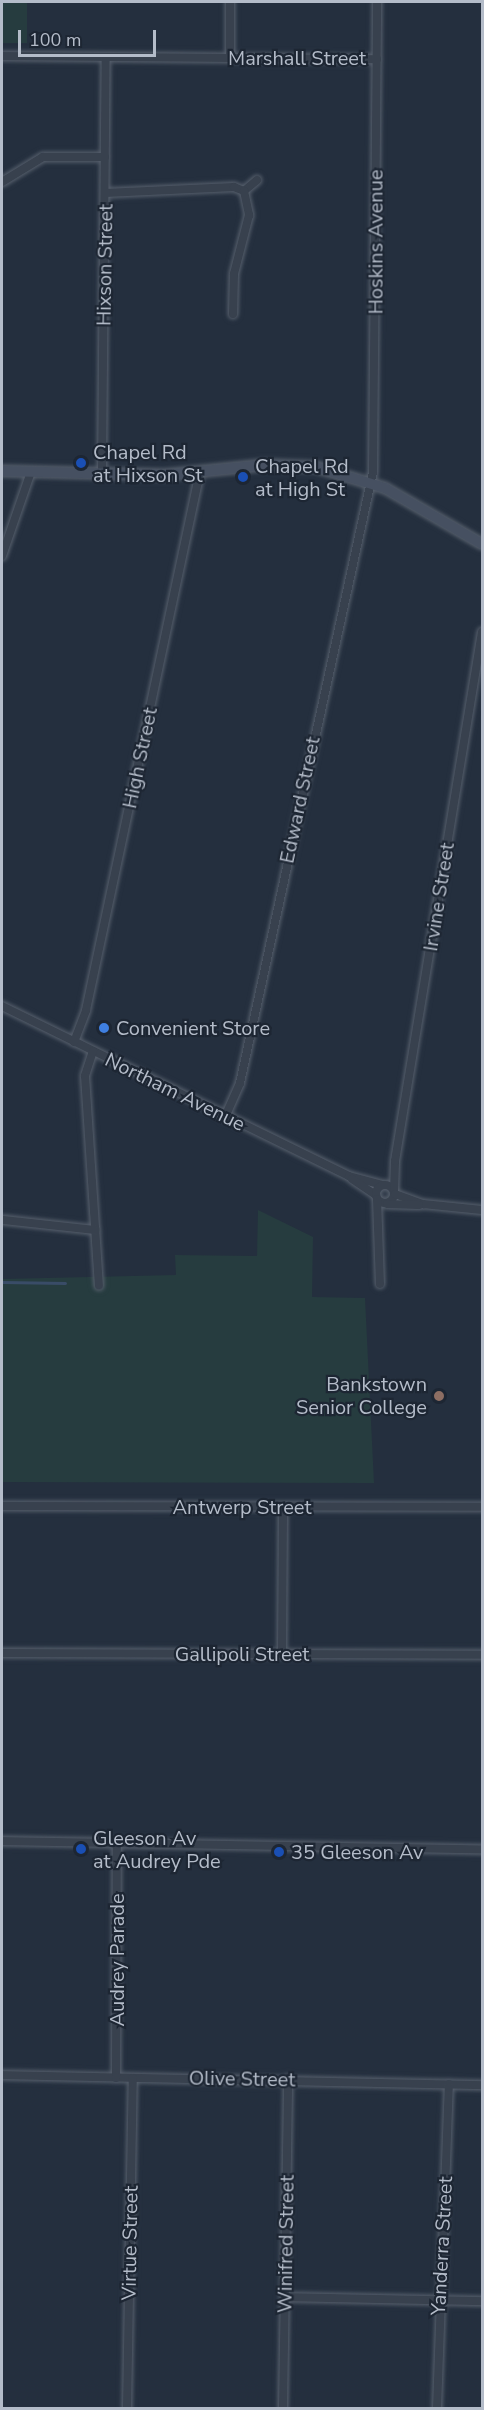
<!DOCTYPE html>
<style>
body{margin:0}
#map{position:relative;width:484px;height:2410px;overflow:hidden;background:#242f3e;font-family:"Nunito Sans",sans-serif}
div>[style]{position:absolute}
.green>*{inset:0;background:#263c3f;transform-origin:0 0}
.stream>*{height:3px;margin:-1.5px;padding:0 1.5px;transform-origin:1.5px;border-radius:1.5px;background:#394c67}
.roads{filter:drop-shadow(0 0 2px #565f6c) drop-shadow(0 0 2px #565f6c)}
.minor>*{height:8px;margin:-4px;padding:0 4px;transform-origin:4px;border-radius:4px;background:#38414e}
.minor>.ring{margin:-4px;padding:0;box-sizing:content-box;background:none;border:8px solid #38414e;border-radius:50%}
.secondary>*{height:10px;margin:-5px;padding:0 5px;transform-origin:5px;border-radius:5px;background:#465061}
.dots>*{width:16px;height:16px;translate:-50% -50%;box-sizing:border-box;border:3px solid #1d2633;border-radius:50%}
span{translate:-50% -50%;white-space:nowrap;text-align:center;line-height:1.15;-webkit-text-stroke:4.5px #1d2633;paint-order:stroke}
.street-label{font-size:20px;color:#b4bcc9}
.poi-label{font-size:20px;color:#b4bcc9}
.left{translate:0 -50%;text-align:left}
.right{translate:-100% -50%;text-align:right}
.frame{position:absolute;inset:0;border:3px solid #b4bcc9;pointer-events:none}
.scale{position:absolute;left:18px;top:30px;width:138px;height:27px;box-sizing:border-box;border:3px solid #b4bcc9;border-top:0;padding-left:8px;font-size:18px;line-height:21px;white-space:nowrap;color:#b4bcc9;-webkit-text-stroke:4px #1d2633;paint-order:stroke}
</style>
<div id="map">
<div class="green">
<div style="left:2px;top:2px;width:25px;height:41px"></div>
<div style="clip-path:polygon(258px 1210px,313px 1237px,312px 1297px,365px 1298px,374px 1483px,2px 1482px,2px 1279px,176px 1275px,175px 1255px,257px 1256px)"></div>
</div>
<div class="stream">
<div style="left:2px;top:1282px;width:63px;rotate:0.9deg"></div>
</div>
<div class="roads">
<div class="minor">
<div style="left:2px;top:56px;width:375px;rotate:0.5deg"></div>
<div style="left:230px;top:58px;width:56px;rotate:-90deg"></div>
<div style="left:2px;top:182px;width:48px;rotate:-31.4deg"></div>
<div style="left:43px;top:157px;width:62px"></div>
<div style="left:244px;top:191px;width:17px;rotate:-40deg"></div>
<div style="left:105px;top:193px;width:129px;rotate:-2.7deg"></div>
<div style="left:234px;top:187px;width:11px;rotate:22deg"></div>
<div style="left:244px;top:191px;width:25px;rotate:78deg"></div>
<div style="left:249px;top:215px;width:61px;rotate:104.3deg"></div>
<div style="left:234px;top:274px;width:40px;rotate:91.4deg"></div>
<div style="left:102px;top:474px;width:417px;rotate:-89.5deg"></div>
<div style="left:2px;top:556px;width:89px;rotate:-71deg"></div>
<div style="left:2px;top:1006px;width:386px;rotate:26.1deg"></div>
<div style="left:349px;top:1176px;width:34px;rotate:15deg"></div>
<div style="left:74px;top:1042px;width:34px;rotate:-69deg"></div>
<div style="left:86px;top:1010px;width:550px;rotate:-78.04deg"></div>
<div style="left:93px;top:1051px;width:26px;rotate:108deg"></div>
<div style="left:85px;top:1076px;width:210px;rotate:86.2deg"></div>
<div style="left:225px;top:1117px;width:37px;rotate:-66deg"></div>
<div style="left:240px;top:1083px;width:625px;rotate:-77.72deg"></div>
<div style="left:373px;top:472px;width:470px;rotate:-89.5deg"></div>
<div style="left:352px;top:1179px;width:29px;rotate:34deg"></div>
<div class="ring" style="left:376px;top:1185px;width:10px;height:10px"></div>
<div style="left:394px;top:1191px;width:30px;rotate:-88deg"></div>
<div style="left:395px;top:1161px;width:536px;rotate:-80.66deg"></div>
<div style="left:395px;top:1194px;width:30px;rotate:20deg"></div>
<div style="left:423px;top:1204px;width:59px;rotate:5.8deg"></div>
<div style="left:377px;top:1199px;width:85px;rotate:88deg"></div>
<div style="left:387px;top:1204px;width:32px;rotate:2deg"></div>
<div style="left:3px;top:1220px;width:93px;rotate:6.2deg"></div>
<div style="left:2px;top:1506px;width:480px;rotate:0.1deg"></div>
<div style="left:2px;top:1653px;width:480px;rotate:0.2deg"></div>
<div style="left:282px;top:1654px;width:147px;rotate:-89.6deg"></div>
<div style="left:2px;top:1841px;width:480px;rotate:1deg"></div>
<div style="left:2px;top:2075px;width:480px;rotate:1.2deg"></div>
<div style="left:116px;top:2078px;width:236px;rotate:-89.8deg"></div>
<div style="left:285px;top:2297px;width:197px;rotate:1.2deg"></div>
<div style="left:127px;top:2408px;width:330px;rotate:-89deg"></div>
<div style="left:283px;top:2408px;width:329px;rotate:-89.1deg"></div>
<div style="left:437px;top:2408px;width:324px;rotate:-87.9deg"></div>
</div>
<div class="secondary">
<div style="left:2px;top:471px;width:163px;rotate:1.4deg"></div>
<div style="left:165px;top:475px;width:100px;rotate:-5.7deg"></div>
<div style="left:265px;top:465px;width:51px;rotate:2.2deg"></div>
<div style="left:316px;top:467px;width:72px;rotate:16.9deg"></div>
<div style="left:385px;top:488px;width:112px;rotate:30deg"></div>
</div>
</div>
<div class="dots">
<div style="left:81px;top:463px;background:#1a4fb4"></div>
<div style="left:243px;top:477px;background:#1a4fb4"></div>
<div style="left:104px;top:1028px;background:#3f7fe0"></div>
<div style="left:439px;top:1396px;background:#8d6e63"></div>
<div style="left:81px;top:1849px;background:#1a4fb4"></div>
<div style="left:279px;top:1852px;background:#1a4fb4"></div>
</div>
<div class="street-label">
<span style="left:297px;top:58px">Marshall Street</span>
<span style="left:376px;top:242px;rotate:-90deg">Hoskins Avenue</span>
<span style="left:105px;top:265px;rotate:-89deg">Hixson Street</span>
<span style="left:140px;top:758px;rotate:-78deg">High Street</span>
<span style="left:300px;top:800px;rotate:-78deg">Edward Street</span>
<span style="left:439px;top:897px;rotate:-81deg">Irvine Street</span>
<span style="left:175px;top:1092px;rotate:26deg">Northam Avenue</span>
<span style="left:242px;top:1507px">Antwerp Street</span>
<span style="left:242px;top:1654px">Gallipoli Street</span>
<span style="left:117px;top:1960px;rotate:-90deg">Audrey Parade</span>
<span style="left:242px;top:2079px;rotate:1deg">Olive Street</span>
<span style="left:130px;top:2243px;rotate:-89deg">Virtue Street</span>
<span style="left:286px;top:2244px;rotate:-89deg">Winifred Street</span>
<span style="left:442px;top:2246px;rotate:-87deg">Yanderra Street</span>
</div>
<div class="poi-label">
<span class="left" style="left:93px;top:464px">Chapel Rd<br>at Hixson St</span>
<span class="left" style="left:255px;top:478px">Chapel Rd<br>at High St</span>
<span class="left" style="left:116px;top:1028px">Convenient Store</span>
<span class="right" style="left:427px;top:1396px">Bankstown<br>Senior College</span>
<span class="left" style="left:93px;top:1850px">Gleeson Av<br>at Audrey Pde</span>
<span class="left" style="left:291px;top:1852px">35 Gleeson Av</span>
</div>
<div class="frame"></div>
<div class="scale">100 m</div>
</div>
